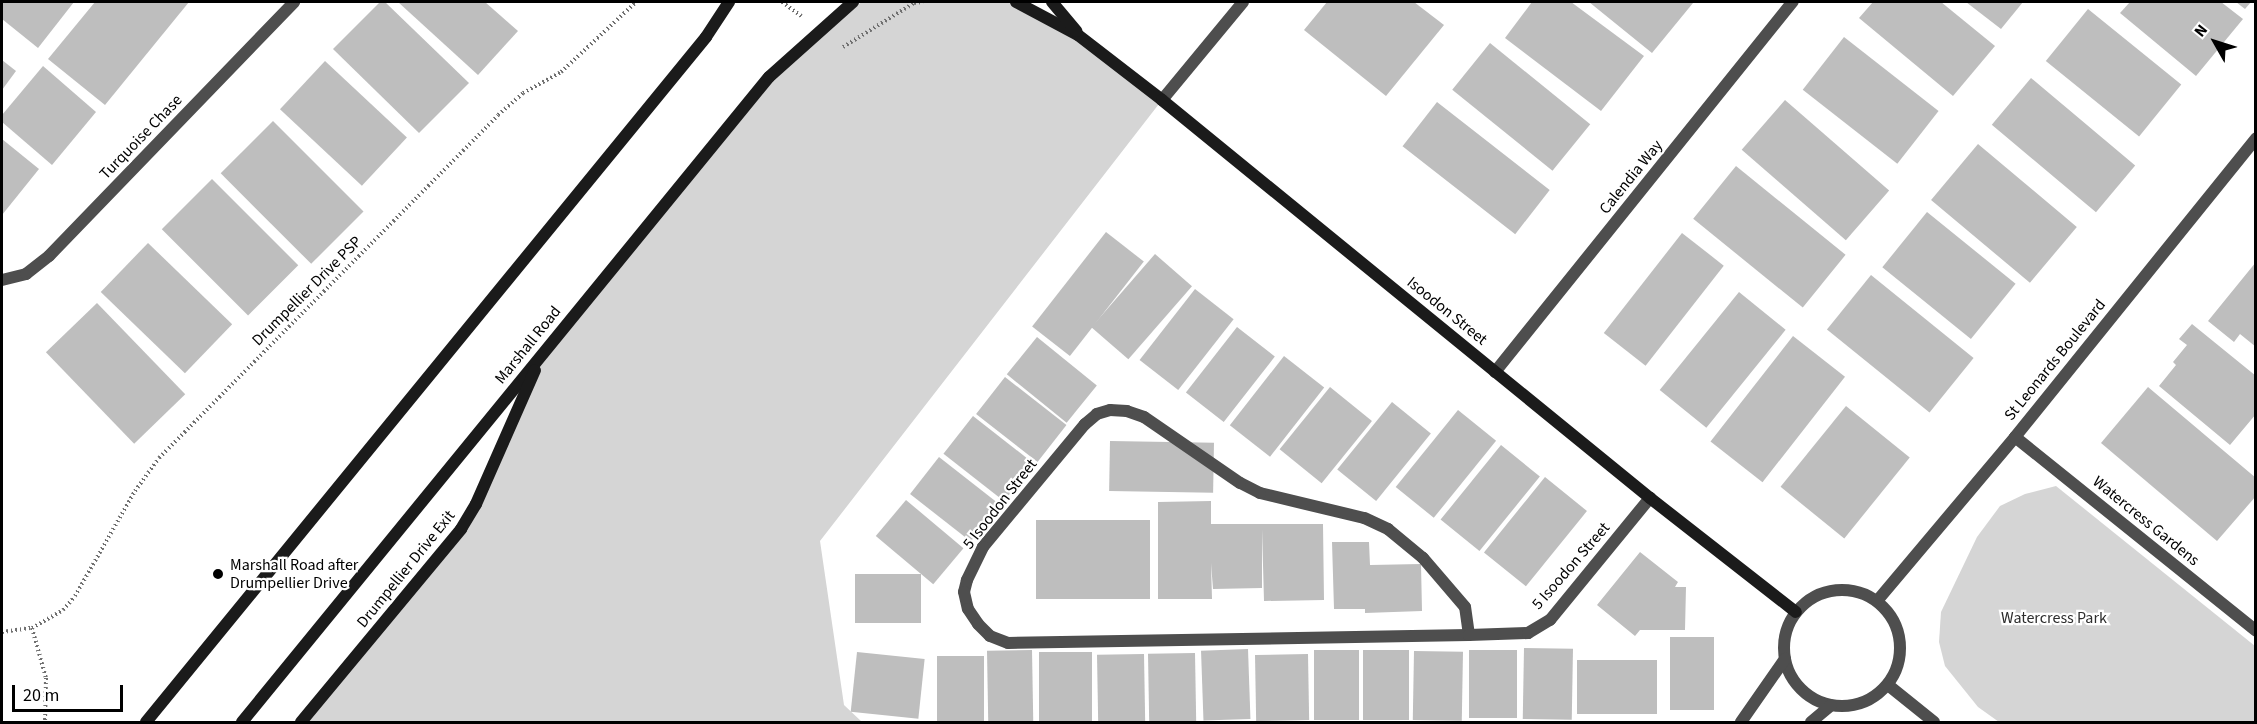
<!DOCTYPE html>
<style>
body{margin:0}
#map{position:relative;width:2257px;height:724px;overflow:hidden;background:#fff;font-family:"Source Sans 3",sans-serif}
div>[style]{position:absolute}
.green>*{inset:0;background:#d5d5d5}
.building>*{inset:0;background:#bebebe;transform-origin:0 0}
.path>*{height:4px;margin-top:-2px;transform-origin:0;background:repeating-linear-gradient(90deg,#707070 0 1.5px,transparent 0 4.5px)}
.lane>*{height:12px;margin:-6px;padding:0 6px;transform-origin:6px;border-radius:6px;background:#4e4e4e}
.street>*{height:12px;margin:-6px;padding:0 6px;transform-origin:6px;border-radius:6px;background:#4e4e4e}
.street>.ring{margin:-6px;padding:0;box-sizing:content-box;background:none;border:12px solid #4e4e4e;border-radius:50%}
.secondary>*{height:12px;margin:-6px;padding:0 6px;transform-origin:6px;border-radius:6px;background:#1b1b1b}
.dots>*{width:16px;height:16px;translate:-50% -50%;box-sizing:border-box;border:3px solid #fff;border-radius:50%}
span{translate:-50% -50%;white-space:nowrap;text-align:center;line-height:1.15;-webkit-text-stroke:4.5px #fff;paint-order:stroke}
.street-label{font-size:16px;color:#000}
.poi-label{font-size:16px;color:#000}
.left{translate:0 -50%;text-align:left}
.park-label{font-size:16px;color:#2c2c2c}
.frame{position:absolute;inset:0;border:3px solid #000;pointer-events:none}
.north{position:absolute;left:2185px;top:12px;width:60px;height:60px;-webkit-text-stroke:4px #fff;paint-order:stroke;rotate:309deg;font-size:16px;font-weight:700;line-height:24px;text-align:center;color:#000}
.north::after{content:'';display:block;margin:auto;width:21px;height:27px;background:#000;clip-path:polygon(50% 0,100% 100%,50% 72%,0 100%)}
.scale{position:absolute;left:12px;top:685px;width:111px;height:27px;box-sizing:border-box;border:3px solid #000;border-top:0;padding-left:8px;font-size:18px;line-height:21px;white-space:nowrap;color:#000;-webkit-text-stroke:4px #fff;paint-order:stroke}
</style>
<div id="map">
<div class="green">
<div style="clip-path:polygon(862px 2px,1016px 2px,1096px 48px,1162px 100px,820px 541px,844px 705px,862px 722px,303px 722px,461px 529px,541px 355px,762px 85px,836px 17px)"></div>
<div style="clip-path:polygon(2056px 486px,2255px 646px,2255px 722px,1999px 722px,1978px 707px,1945px 666px,1939px 642px,1941px 612px,1977px 537px,2000px 506px,2025px 494px)"></div>
</div>
<div class="building">
<div style="clip-path:polygon(2px 2px,74px 2px,38px 48px,2px 19px)"></div>
<div style="clip-path:polygon(95px 2px,189px 2px,105px 105px,48px 59px)"></div>
<div style="clip-path:polygon(380px 2px,385px 2px,469px 83px,419px 133px,333px 49px)"></div>
<div style="clip-path:polygon(398px 2px,485px 2px,518px 31px,478px 75px)"></div>
<div style="clip-path:polygon(1327px 2px,1414px 2px,1444px 25px,1386px 96px,1304px 30px)"></div>
<div style="clip-path:polygon(1532px 2px,1571px 2px,1644px 56px,1601px 111px,1505px 38px)"></div>
<div style="clip-path:polygon(1589px 2px,1691px 2px,1693px 3px,1652px 53px)"></div>
<div style="clip-path:polygon(1873px 2px,1941px 2px,1995px 46px,1953px 96px,1859px 18px)"></div>
<div style="clip-path:polygon(1966px 2px,2023px 2px,2001px 29px)"></div>
<div style="clip-path:polygon(2130px 2px,2221px 2px,2243px 19px,2196px 76px,2120px 13px)"></div>
<div style="clip-path:polygon(2236px 2px,2251px 2px,2245px 9px)"></div>
<div style="left:2088px;top:9px;width:120px;height:67px;rotate:39deg"></div>
<div style="left:1844px;top:37px;width:120px;height:67px;rotate:38deg"></div>
<div style="left:1490px;top:43px;width:129px;height:60px;rotate:39deg"></div>
<div style="clip-path:polygon(2px 60px,16px 71px,2px 90px)"></div>
<div style="left:325px;top:61px;width:112px;height:66px;rotate:43deg"></div>
<div style="clip-path:polygon(43px 66px,96px 112px,52px 165px,2px 122px,2px 115px)"></div>
<div style="left:2031px;top:78px;width:136px;height:61px;rotate:40deg"></div>
<div style="left:1785px;top:100px;width:138px;height:66px;rotate:41deg"></div>
<div style="left:1437px;top:102px;width:143px;height:56px;rotate:38deg"></div>
<div style="left:273px;top:121px;width:128px;height:74px;rotate:45deg"></div>
<div style="clip-path:polygon(2px 139px,39px 169px,2px 215px)"></div>
<div style="left:1978px;top:144px;width:129px;height:73px;rotate:40deg"></div>
<div style="left:1736px;top:166px;width:141px;height:68px;rotate:39deg"></div>
<div style="left:212px;top:179px;width:122px;height:71px;rotate:45deg"></div>
<div style="left:1927px;top:212px;width:114px;height:71px;rotate:39deg"></div>
<div style="left:1106px;top:232px;width:48px;height:120px;rotate:38deg"></div>
<div style="left:1682px;top:233px;width:53px;height:127px;rotate:38deg"></div>
<div style="left:148px;top:243px;width:117px;height:68px;rotate:44deg"></div>
<div style="left:1155px;top:254px;width:49px;height:97px;rotate:41deg"></div>
<div style="clip-path:polygon(2256px 262px,2256px 347px,2240px 334px,2234px 342px,2208px 321px)"></div>
<div style="left:1871px;top:275px;width:132px;height:70px;rotate:39deg"></div>
<div style="left:1195px;top:289px;width:49px;height:90px;rotate:38deg"></div>
<div style="left:1739px;top:292px;width:60px;height:126px;rotate:39deg"></div>
<div style="left:97px;top:303px;width:127px;height:71px;rotate:46deg"></div>
<div style="clip-path:polygon(2192px 324px,2256px 376px,2256px 414px,2230px 445px,2159px 386px,2176px 365px,2173px 362px,2187px 345px,2179px 339px)"></div>
<div style="left:1237px;top:327px;width:48px;height:83px;rotate:38deg"></div>
<div style="left:1793px;top:336px;width:66px;height:134px;rotate:38deg"></div>
<div style="left:1037px;top:337px;width:77px;height:48px;rotate:39deg"></div>
<div style="left:1284px;top:356px;width:51px;height:88px;rotate:38deg"></div>
<div style="left:1005px;top:377px;width:78px;height:47px;rotate:38deg"></div>
<div style="left:1330px;top:387px;width:54px;height:80px;rotate:39deg"></div>
<div style="clip-path:polygon(2148px 387px,2256px 478px,2256px 496px,2217px 541px,2101px 443px)"></div>
<div style="left:1392px;top:402px;width:50px;height:87px;rotate:39deg"></div>
<div style="left:1846px;top:406px;width:82px;height:104px;rotate:39deg"></div>
<div style="left:1458px;top:410px;width:49px;height:99px;rotate:39deg"></div>
<div style="left:973px;top:416px;width:77px;height:48px;rotate:38deg"></div>
<div style="left:1110px;top:441px;width:104px;height:50px;rotate:1deg"></div>
<div style="left:1501px;top:445px;width:50px;height:96px;rotate:39deg"></div>
<div style="left:939px;top:457px;width:77px;height:47px;rotate:38deg"></div>
<div style="left:1545px;top:477px;width:54px;height:97px;rotate:39deg"></div>
<div style="left:906px;top:500px;width:75px;height:47px;rotate:40deg"></div>
<div style="clip-path:polygon(1211px 501px,1211px 524px,1323px 524px,1324px 600px,1264px 601px,1262px 529px,1262px 588px,1213px 589px,1211px 563px,1212px 599px,1158px 599px,1158px 502px)"></div>
<div style="left:1150px;top:520px;width:79px;height:114px;rotate:90deg"></div>
<div style="clip-path:polygon(1332px 542px,1369px 542px,1370px 565px,1421px 564px,1422px 611px,1365px 613px,1365px 609px,1334px 609px)"></div>
<div style="clip-path:polygon(1640px 552px,1678px 582px,1675px 587px,1686px 587px,1685px 630px,1640px 630px,1635px 636px,1597px 605px)"></div>
<div style="left:855px;top:574px;width:66px;height:49px"></div>
<div style="left:1670px;top:637px;width:44px;height:73px"></div>
<div style="left:1524px;top:648px;width:49px;height:71px;rotate:1deg"></div>
<div style="left:1248px;top:649px;width:70px;height:47px;rotate:88deg"></div>
<div style="left:1032px;top:650px;width:71px;height:45px;rotate:89deg"></div>
<div style="left:1314px;top:650px;width:45px;height:70px"></div>
<div style="left:1409px;top:650px;width:70px;height:46px;rotate:90deg"></div>
<div style="left:1469px;top:650px;width:48px;height:68px"></div>
<div style="left:1414px;top:651px;width:49px;height:69px;rotate:1deg"></div>
<div style="left:857px;top:652px;width:68px;height:60px;rotate:6deg"></div>
<div style="left:1039px;top:652px;width:53px;height:70px"></div>
<div style="left:1195px;top:653px;width:68px;height:47px;rotate:89deg"></div>
<div style="left:1144px;top:654px;width:68px;height:47px;rotate:89deg"></div>
<div style="left:1308px;top:654px;width:66px;height:53px;rotate:89deg"></div>
<div style="left:937px;top:656px;width:47px;height:66px"></div>
<div style="left:1577px;top:660px;width:80px;height:54px"></div>
</div>
<div class="path">
<div style="left:782px;top:2px;width:24px;rotate:36deg"></div>
<div style="left:843px;top:47px;width:84px;rotate:-31.8deg"></div>
<div style="left:914px;top:3px;width:9px;rotate:-6deg"></div>
<div style="left:32px;top:628px;width:52px;rotate:74.4deg"></div>
<div style="left:46px;top:678px;width:44px;rotate:91.3deg"></div>
<div style="left:2px;top:632px;width:30px;rotate:-8deg"></div>
<div style="left:32px;top:628px;width:36px;rotate:-30deg"></div>
<div style="left:63px;top:610px;width:18px;rotate:-49deg"></div>
<div style="left:75px;top:596px;width:121px;rotate:-60.3deg"></div>
<div style="left:135px;top:491px;width:41px;rotate:-54deg"></div>
<div style="left:159px;top:458px;width:482px;rotate:-45.3deg"></div>
<div style="left:498px;top:115px;width:33px;rotate:-41deg"></div>
<div style="left:523px;top:93px;width:43px;rotate:-28.9deg"></div>
<div style="left:561px;top:72px;width:103px;rotate:-43deg"></div>
</div>
<div class="lane">
<div style="left:1469px;top:635px;width:28px;rotate:-98deg"></div>
<div style="left:1465px;top:607px;width:65px;rotate:-130.6deg"></div>
<div style="left:1423px;top:558px;width:45px;rotate:-140.4deg"></div>
<div style="left:1388px;top:529px;width:26px;rotate:-155deg"></div>
<div style="left:1364px;top:518px;width:107px;rotate:-166.5deg"></div>
<div style="left:1260px;top:493px;width:22px;rotate:-153deg"></div>
<div style="left:1240px;top:483px;width:116px;rotate:-145.5deg"></div>
<div style="left:1144px;top:417px;width:18px;rotate:-161deg"></div>
<div style="left:1127px;top:411px;width:17px;rotate:-177deg"></div>
<div style="left:1110px;top:410px;width:14px;rotate:163deg"></div>
<div style="left:1097px;top:414px;width:16px;rotate:140deg"></div>
<div style="left:1085px;top:424px;width:160px;rotate:129.7deg"></div>
<div style="left:983px;top:547px;width:37px;rotate:116deg"></div>
<div style="left:967px;top:580px;width:12px;rotate:104deg"></div>
<div style="left:964px;top:592px;width:17px;rotate:77deg"></div>
<div style="left:968px;top:609px;width:18px;rotate:56deg"></div>
<div style="left:978px;top:624px;width:17px;rotate:45deg"></div>
<div style="left:990px;top:636px;width:19px;rotate:21deg"></div>
<div style="left:1008px;top:643px;width:461px;rotate:-1deg"></div>
<div style="left:1469px;top:635px;width:59px;rotate:-1.9deg"></div>
<div style="left:1528px;top:633px;width:26px;rotate:-31deg"></div>
<div style="left:1550px;top:620px;width:158px;rotate:-50.7deg"></div>
</div>
<div class="street">
<div style="left:1162px;top:100px;width:127px;rotate:-50.4deg"></div>
<div style="left:2px;top:280px;width:25px;rotate:-14deg"></div>
<div style="left:26px;top:274px;width:29px;rotate:-38deg"></div>
<div style="left:49px;top:256px;width:353px;rotate:-46deg"></div>
<div style="left:1495px;top:372px;width:475px;rotate:-51.2deg"></div>
<div style="left:2015px;top:437px;width:309px;rotate:38.8deg"></div>
<div class="ring" style="left:1784px;top:590px;width:104px;height:104px"></div>
<div style="left:1877px;top:601px;width:214px;rotate:-49.9deg"></div>
<div style="left:2015px;top:437px;width:384px;rotate:-51.1deg"></div>
<div style="left:1888px;top:685px;width:59px;rotate:38.8deg"></div>
<div style="left:1741px;top:722px;width:77px;rotate:-55.1deg"></div>
<div style="left:1811px;top:722px;width:26px;rotate:-40deg"></div>
</div>
<div class="secondary">
<div style="left:1016px;top:2px;width:70px;rotate:28deg"></div>
<div style="left:1078px;top:35px;width:106px;rotate:37.7deg"></div>
<div style="left:1162px;top:100px;width:630px;rotate:39.2deg"></div>
<div style="left:1650px;top:498px;width:185px;rotate:38deg"></div>
<div style="left:1052px;top:2px;width:38px;rotate:50deg"></div>
<div style="left:146px;top:722px;width:885px;rotate:-50.73deg"></div>
<div style="left:706px;top:37px;width:42px;rotate:-56.7deg"></div>
<div style="left:242px;top:722px;width:833px;rotate:-50.75deg"></div>
<div style="left:769px;top:77px;width:113px;rotate:-41.8deg"></div>
<div style="left:301px;top:722px;width:251px;rotate:-50.3deg"></div>
<div style="left:461px;top:529px;width:29px;rotate:-59deg"></div>
<div style="left:476px;top:504px;width:146px;rotate:-66.2deg"></div>
</div>
<div class="dots">
<div style="left:218px;top:574px;background:#000"></div>
</div>
<div class="street-label">
<span style="left:141px;top:137px;rotate:-46deg">Turquoise Chase</span>
<span style="left:1631px;top:177px;rotate:-51deg">Calendia Way</span>
<span style="left:307px;top:291px;rotate:-45deg">Drumpellier Drive PSP</span>
<span style="left:1447px;top:311px;rotate:39deg">Isoodon Street</span>
<span style="left:528px;top:345px;rotate:-51deg">Marshall Road</span>
<span style="left:2055px;top:360px;rotate:-51deg">St Leonards Boulevard</span>
<span style="left:1000px;top:504px;rotate:-52deg">5 Isoodon Street</span>
<span style="left:2146px;top:521px;rotate:39deg">Watercress Gardens</span>
<span style="left:1571px;top:566px;rotate:-49deg">5 Isoodon Street</span>
<span style="left:406px;top:569px;rotate:-51deg">Drumpellier Drive Exit</span>
</div>
<div class="poi-label">
<span class="left" style="left:230px;top:574px">Marshall Road after<br>Drumpellier Drive</span>
</div>
<div class="park-label">
<span style="left:2054px;top:618px">Watercress Park</span>
</div>
<div class="frame"></div>
<div class="north">N</div>
<div class="scale">20 m</div>
</div>
